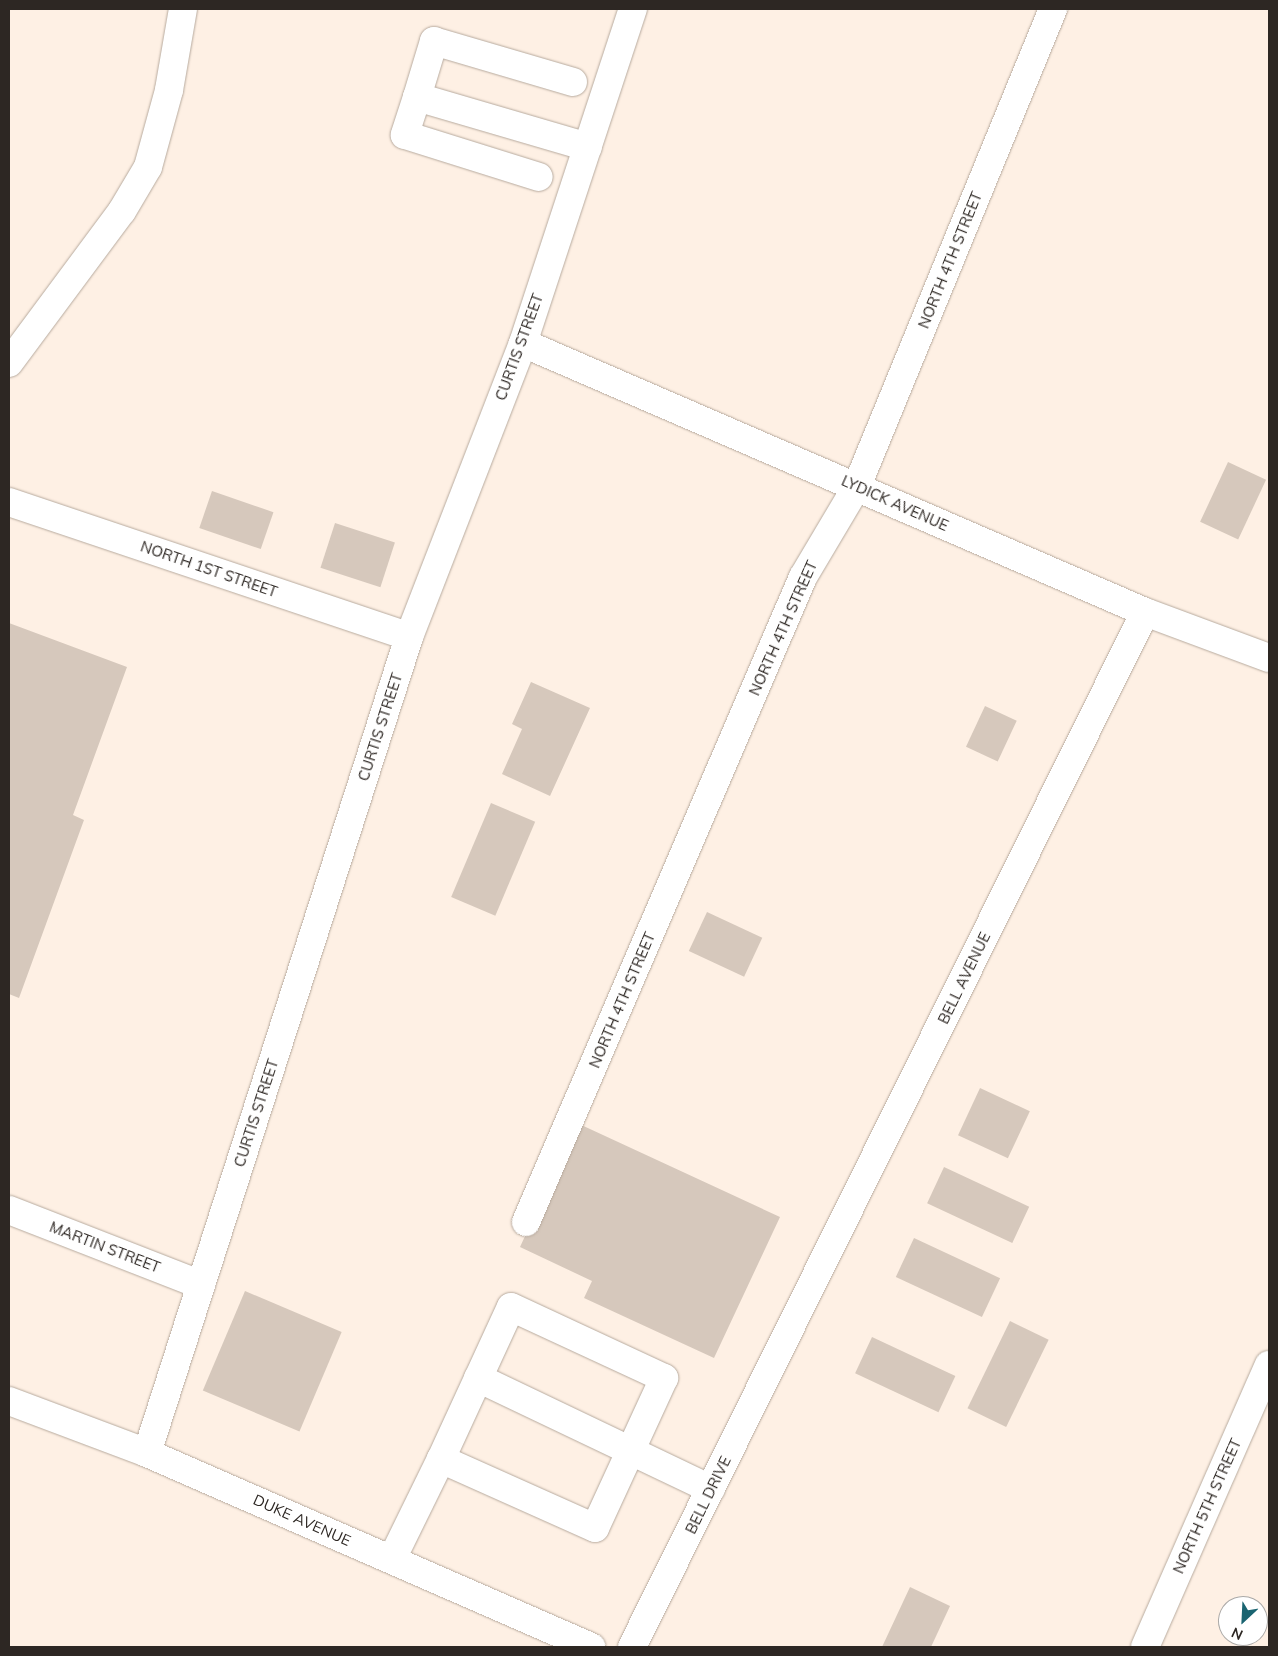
<!DOCTYPE html>
<style>
body{margin:0}
#map{position:relative;width:1278px;height:1656px;overflow:hidden;background:#fef0e4;font-family:Mulish,sans-serif}
div>[style]{position:absolute}
.building>*{inset:0;background:#d6c8bc;transform-origin:0 0}
.roads{filter:drop-shadow(0 0 1px #b7aa9e) drop-shadow(0 0 1px #b7aa9e)}
.minor>*{height:28px;margin:-14px;padding:0 14px;transform-origin:14px;border-radius:14px;background:#fff}
span{translate:-50% -50%;white-space:nowrap;text-align:center;line-height:1.15;-webkit-text-stroke:4.5px #fff;paint-order:stroke}
.street-label{font-size:15px;color:#2d2723}
.frame{position:absolute;inset:0;border:10px solid #2d2723;pointer-events:none}
.north{position:absolute;left:1218px;top:1596px;width:50px;height:50px;box-sizing:border-box;background:#fff;border:1px solid #aba9a7;border-radius:50%;rotate:205deg;font-size:14px;font-weight:700;line-height:20px;text-align:center;color:#2d2723}
.north::after{content:'';display:block;margin:auto;width:18px;height:22px;background:#1a6471;clip-path:polygon(50% 0,100% 100%,50% 72%,0 100%)}
</style>
<div id="map">
<div class="building">
<div style="left:1228px;top:462px;width:42px;height:66px;rotate:25deg"></div>
<div style="left:212px;top:491px;width:65px;height:39px;rotate:19deg"></div>
<div style="left:335px;top:523px;width:63px;height:47px;rotate:18deg"></div>
<div style="clip-path:polygon(9px 623px,127px 667px,73px 815px,84px 820px,19px 998px,9px 994px)"></div>
<div style="clip-path:polygon(531px 682px,590px 708px,550px 796px,502px 774px,522px 729px,512px 724px)"></div>
<div style="left:985px;top:706px;width:35px;height:45px;rotate:25deg"></div>
<div style="left:491px;top:803px;width:48px;height:102px;rotate:23deg"></div>
<div style="left:707px;top:912px;width:61px;height:43px;rotate:25deg"></div>
<div style="left:980px;top:1088px;width:55px;height:52px;rotate:25deg"></div>
<div style="clip-path:polygon(577px 1123px,780px 1217px,714px 1358px,584px 1298px,592px 1281px,520px 1247px)"></div>
<div style="left:944px;top:1167px;width:94px;height:40px;rotate:25deg"></div>
<div style="left:914px;top:1238px;width:95px;height:43px;rotate:25deg"></div>
<div style="left:245px;top:1291px;width:105px;height:108px;rotate:23deg"></div>
<div style="left:1010px;top:1321px;width:43px;height:97px;rotate:26deg"></div>
<div style="left:872px;top:1337px;width:92px;height:40px;rotate:25deg"></div>
<div style="clip-path:polygon(910px 1587px,950px 1606px,931px 1647px,882px 1647px)"></div>
</div>
<div class="roads">
<div class="minor">
<div style="left:573px;top:82px;width:145px;rotate:-163.6deg"></div>
<div style="left:434px;top:41px;width:59px;rotate:106.9deg"></div>
<div style="left:417px;top:97px;width:178px;rotate:16.3deg"></div>
<div style="left:417px;top:97px;width:40px;rotate:108deg"></div>
<div style="left:405px;top:135px;width:140px;rotate:17.4deg"></div>
<div style="left:523px;top:343px;width:678px;rotate:23.39deg"></div>
<div style="left:1145px;top:612px;width:132px;rotate:20.4deg"></div>
<div style="left:9px;top:363px;width:189px;rotate:-53.4deg"></div>
<div style="left:122px;top:211px;width:51px;rotate:-59.4deg"></div>
<div style="left:148px;top:167px;width:80px;rotate:-74.7deg"></div>
<div style="left:169px;top:90px;width:82px;rotate:-80.2deg"></div>
<div style="left:9px;top:502px;width:422px;rotate:18.6deg"></div>
<div style="left:9px;top:1210px;width:206px;rotate:21.3deg"></div>
<div style="left:526px;top:1222px;width:702px;rotate:-66.76deg"></div>
<div style="left:803px;top:577px;width:106px;rotate:-59.3deg"></div>
<div style="left:857px;top:486px;width:516px;rotate:-67.66deg"></div>
<div style="left:511px;top:1307px;width:169px;rotate:24.9deg"></div>
<div style="left:664px;top:1378px;width:165px;rotate:114.7deg"></div>
<div style="left:595px;top:1528px;width:169px;rotate:-155.9deg"></div>
<div style="left:441px;top:1459px;width:167px;rotate:-65.3deg"></div>
<div style="left:478px;top:1378px;width:258px;rotate:25.5deg"></div>
<div style="left:9px;top:1401px;width:147px;rotate:20.6deg"></div>
<div style="left:147px;top:1453px;width:485px;rotate:23.6deg"></div>
<div style="left:147px;top:1453px;width:857px;rotate:-72.2deg"></div>
<div style="left:409px;top:637px;width:315px;rotate:-68.8deg"></div>
<div style="left:523px;top:343px;width:352px;rotate:-71.8deg"></div>
<div style="left:392px;top:1559px;width:111px;rotate:-63.9deg"></div>
<div style="left:632px;top:1647px;width:1155px;rotate:-63.63deg"></div>
<div style="left:1145px;top:1647px;width:308px;rotate:-66.3deg"></div>
</div>
</div>
<div class="street-label">
<span style="left:950px;top:260px;rotate:-68deg">NORTH 4TH STREET</span>
<span style="left:519px;top:347px;rotate:-70deg">CURTIS STREET</span>
<span style="left:895px;top:503px;rotate:24deg">LYDICK AVENUE</span>
<span style="left:209px;top:569px;rotate:19deg">NORTH 1ST STREET</span>
<span style="left:783px;top:628px;rotate:-66deg">NORTH 4TH STREET</span>
<span style="left:380px;top:727px;rotate:-72deg">CURTIS STREET</span>
<span style="left:964px;top:978px;rotate:-64deg">BELL AVENUE</span>
<span style="left:622px;top:1000px;rotate:-67deg">NORTH 4TH STREET</span>
<span style="left:256px;top:1113px;rotate:-72deg">CURTIS STREET</span>
<span style="left:105px;top:1247px;rotate:21deg">MARTIN STREET</span>
<span style="left:708px;top:1495px;rotate:-64deg">BELL DRIVE</span>
<span style="left:1207px;top:1506px;rotate:-66deg">NORTH 5TH STREET</span>
<span style="left:302px;top:1520px;rotate:24deg">DUKE AVENUE</span>
</div>
<div class="frame"></div>
<div class="north">N</div>
</div>
